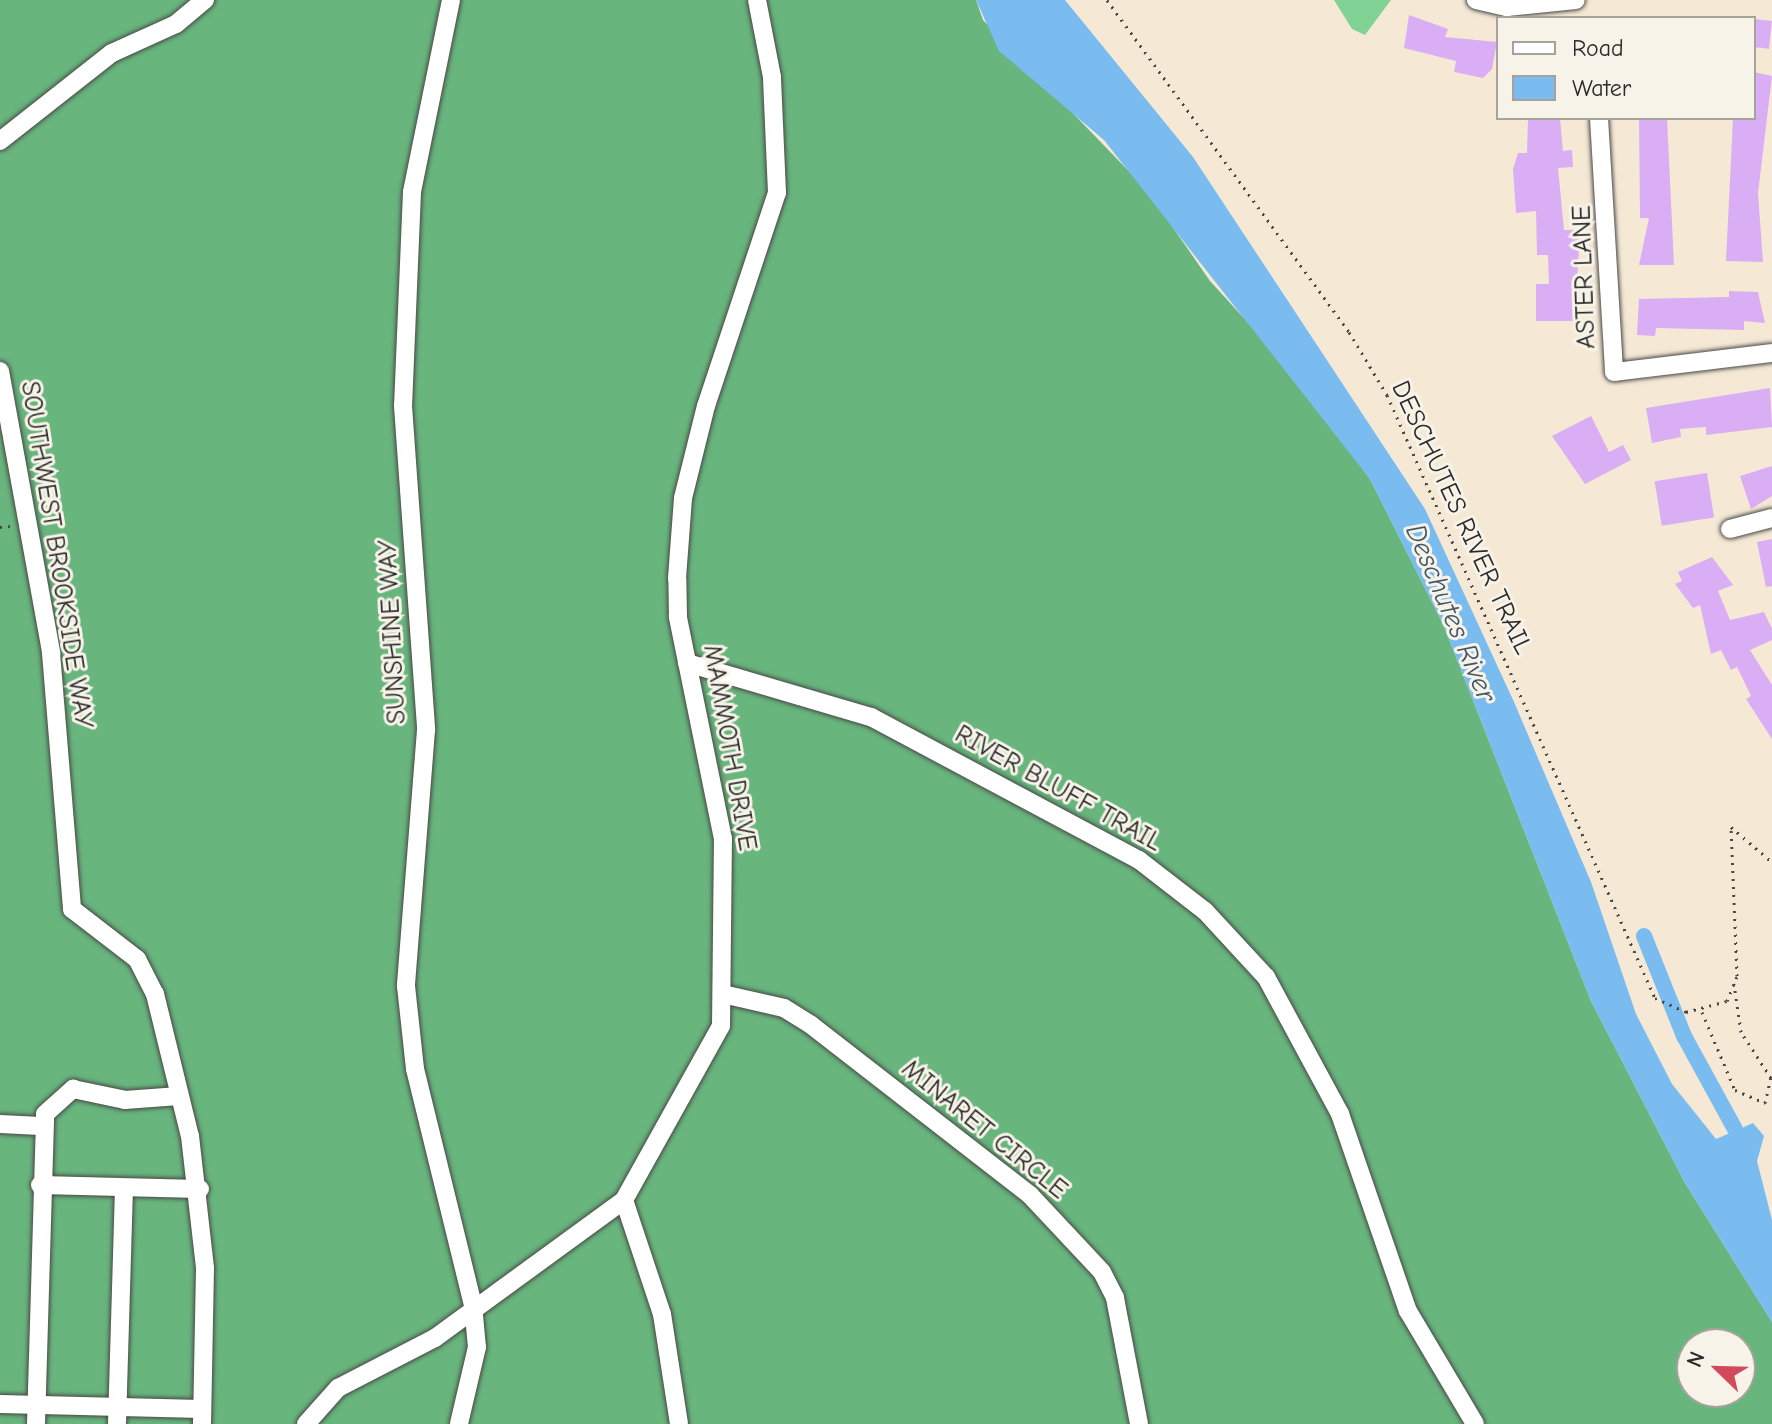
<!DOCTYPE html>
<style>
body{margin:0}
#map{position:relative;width:1772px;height:1424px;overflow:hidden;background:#f5e9d6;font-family:"Comic Neue",sans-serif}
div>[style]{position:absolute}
.green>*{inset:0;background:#80d394}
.forest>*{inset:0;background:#68b57e}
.water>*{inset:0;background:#7abcef}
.canal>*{height:16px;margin:-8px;padding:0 8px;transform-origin:8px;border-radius:8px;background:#7abcef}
.building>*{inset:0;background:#daaef4;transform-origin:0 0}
.path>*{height:3px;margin-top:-1.5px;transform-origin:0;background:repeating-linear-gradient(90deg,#494845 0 2px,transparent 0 8px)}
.roads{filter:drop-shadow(0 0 2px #494845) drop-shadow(0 0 2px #494845)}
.minor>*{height:18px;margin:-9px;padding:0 9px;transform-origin:9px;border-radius:9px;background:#fff}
span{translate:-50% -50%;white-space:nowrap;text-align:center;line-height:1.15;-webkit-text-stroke:6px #f7f3e8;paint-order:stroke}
.street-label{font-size:26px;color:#2b2b2b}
.water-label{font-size:28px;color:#435666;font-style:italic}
.legend{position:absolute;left:1496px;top:16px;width:260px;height:104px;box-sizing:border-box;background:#f7f3e8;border:2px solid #a5a39c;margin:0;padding:10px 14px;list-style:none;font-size:24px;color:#2b2b2b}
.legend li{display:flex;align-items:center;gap:16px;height:40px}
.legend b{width:40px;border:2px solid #a5a39c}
.north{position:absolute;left:1676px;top:1328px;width:80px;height:80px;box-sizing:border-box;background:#f7f3e8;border:2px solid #a5a39c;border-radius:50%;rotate:293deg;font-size:22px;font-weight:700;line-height:32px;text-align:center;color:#2b2b2b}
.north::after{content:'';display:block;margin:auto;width:28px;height:36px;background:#d1495b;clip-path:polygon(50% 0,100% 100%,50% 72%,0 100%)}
</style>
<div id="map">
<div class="green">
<div style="clip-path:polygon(1334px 0,1391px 0,1365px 35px,1352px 29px)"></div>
</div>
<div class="forest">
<div style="clip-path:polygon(evenodd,0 0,976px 0,983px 20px,1147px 190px,1210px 281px,1276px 353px,1370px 479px,1443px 624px,1591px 1001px,1685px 1183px,1772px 1322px,1772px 1424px,0 1424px,0 0,1692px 1344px,1740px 1344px,1740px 1392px,1692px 1392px,1692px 1344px)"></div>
</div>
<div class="water">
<div style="clip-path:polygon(976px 0,1065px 0,1193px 157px,1425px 509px,1514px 702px,1591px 882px,1636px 1014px,1672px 1084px,1716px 1139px,1753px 1123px,1764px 1136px,1757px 1161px,1772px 1220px,1772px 1322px,1685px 1183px,1591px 1001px,1443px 624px,1370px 479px,1104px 140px,999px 51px)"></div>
</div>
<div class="canal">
<div style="left:1644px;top:936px;width:108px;rotate:68.2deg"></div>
<div style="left:1684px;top:1036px;width:106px;rotate:61.3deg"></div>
</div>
<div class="building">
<div style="clip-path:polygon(1409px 15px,1448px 29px,1445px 37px,1497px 42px,1492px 69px,1483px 78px,1454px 72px,1456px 61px,1404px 48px)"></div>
<div style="left:1754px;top:19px;width:18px;height:28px;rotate:6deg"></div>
<div style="clip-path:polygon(1754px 72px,1772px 76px,1758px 193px,1763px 262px,1726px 261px,1733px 118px,1754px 118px)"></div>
<div style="clip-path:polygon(1528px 118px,1560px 118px,1563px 151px,1572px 150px,1573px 167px,1558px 168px,1564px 230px,1580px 230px,1575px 321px,1536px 321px,1536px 284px,1549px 284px,1548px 255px,1537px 255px,1536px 211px,1516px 213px,1513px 169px,1518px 153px,1527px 153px)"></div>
<div style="clip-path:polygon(1639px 118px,1667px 118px,1674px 265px,1639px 265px,1649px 218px,1640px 218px)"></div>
<div style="clip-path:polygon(1729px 291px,1758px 292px,1765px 323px,1744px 321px,1744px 330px,1656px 328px,1655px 336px,1637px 335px,1639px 299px,1729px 297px)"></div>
<div style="clip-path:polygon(1770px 388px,1772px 427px,1706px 435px,1706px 427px,1680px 429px,1681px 437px,1652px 443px,1646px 408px)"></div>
<div style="clip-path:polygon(1591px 416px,1609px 452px,1623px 445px,1631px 460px,1585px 484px,1552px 436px)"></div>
<div style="clip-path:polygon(1772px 466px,1772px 496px,1751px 509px,1740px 476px)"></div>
<div style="left:1707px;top:473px;width:45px;height:53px;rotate:81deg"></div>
<div style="clip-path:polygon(1772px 539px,1772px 586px,1766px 587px,1757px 542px)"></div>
<div style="clip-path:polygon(1712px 557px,1733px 585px,1718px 591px,1730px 620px,1764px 612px,1772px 629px,1772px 640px,1750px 650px,1772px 685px,1772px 739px,1746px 699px,1751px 696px,1737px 667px,1731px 670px,1721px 650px,1711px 654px,1700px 605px,1693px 608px,1675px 584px,1682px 581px,1678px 572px)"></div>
</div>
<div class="path">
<div style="left:1107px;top:0;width:411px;rotate:53.9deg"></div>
<div style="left:1349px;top:332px;width:74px;rotate:58.9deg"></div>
<div style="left:1387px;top:395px;width:660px;rotate:66.04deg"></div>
<div style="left:1655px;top:998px;width:34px;rotate:24deg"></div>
<div style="left:1686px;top:1012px;width:42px;rotate:-15deg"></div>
<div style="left:1727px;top:1001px;width:27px;rotate:-68deg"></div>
<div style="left:1737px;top:976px;width:149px;rotate:-92.3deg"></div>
<div style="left:1731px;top:827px;width:54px;rotate:40.5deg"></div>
<div style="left:0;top:527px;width:10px;rotate:-6deg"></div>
<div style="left:1702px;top:1012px;width:85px;rotate:67.1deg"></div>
<div style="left:1735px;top:1090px;width:33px;rotate:23deg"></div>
<div style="left:1765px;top:1103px;width:26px;rotate:-77deg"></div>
<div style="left:1771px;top:1078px;width:55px;rotate:-123.1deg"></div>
<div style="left:1741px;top:1032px;width:49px;rotate:-98.3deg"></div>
</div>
<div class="roads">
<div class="minor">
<div style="left:451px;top:0;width:196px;rotate:101.5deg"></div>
<div style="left:412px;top:192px;width:214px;rotate:92.4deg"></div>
<div style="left:403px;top:406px;width:325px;rotate:85.9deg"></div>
<div style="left:426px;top:730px;width:257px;rotate:94.5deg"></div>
<div style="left:406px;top:986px;width:83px;rotate:83.8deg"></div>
<div style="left:415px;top:1069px;width:243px;rotate:76.2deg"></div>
<div style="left:473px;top:1305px;width:42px;rotate:84.6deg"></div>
<div style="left:477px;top:1347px;width:79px;rotate:103.2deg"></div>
<div style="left:1476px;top:0;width:32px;rotate:13deg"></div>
<div style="left:1507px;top:7px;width:69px;rotate:-5.8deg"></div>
<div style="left:1599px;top:118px;width:254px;rotate:86.6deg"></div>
<div style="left:1614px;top:372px;width:159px;rotate:-6.9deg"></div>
<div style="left:0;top:141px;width:142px;rotate:-38.2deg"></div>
<div style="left:112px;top:53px;width:70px;rotate:-24.4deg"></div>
<div style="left:176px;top:24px;width:38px;rotate:-40deg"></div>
<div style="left:0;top:371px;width:287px;rotate:79.7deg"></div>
<div style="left:51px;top:653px;width:257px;rotate:85.3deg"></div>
<div style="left:72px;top:909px;width:82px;rotate:37.6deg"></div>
<div style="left:137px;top:959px;width:39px;rotate:63deg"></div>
<div style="left:155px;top:994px;width:146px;rotate:76.2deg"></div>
<div style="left:190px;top:1136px;width:133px;rotate:83.5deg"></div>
<div style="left:205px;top:1268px;width:156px;rotate:91.1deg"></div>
<div style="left:1730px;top:529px;width:43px;rotate:-14.7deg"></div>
<div style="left:687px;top:663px;width:192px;rotate:16.4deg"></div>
<div style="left:871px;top:717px;width:304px;rotate:28.1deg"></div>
<div style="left:1139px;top:860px;width:83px;rotate:37.7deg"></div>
<div style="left:1205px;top:911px;width:90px;rotate:47.3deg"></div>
<div style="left:1266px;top:977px;width:156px;rotate:61.6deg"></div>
<div style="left:1340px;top:1114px;width:208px;rotate:71deg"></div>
<div style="left:1408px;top:1311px;width:131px;rotate:59.3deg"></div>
<div style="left:727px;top:995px;width:58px;rotate:12.8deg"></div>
<div style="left:784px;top:1008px;width:32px;rotate:32deg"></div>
<div style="left:811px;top:1025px;width:277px;rotate:37.8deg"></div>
<div style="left:1030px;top:1195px;width:105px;rotate:46.9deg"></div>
<div style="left:1102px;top:1272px;width:29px;rotate:63deg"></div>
<div style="left:1115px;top:1298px;width:128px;rotate:79.2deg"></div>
<div style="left:0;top:1124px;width:41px;rotate:2.8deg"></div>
<div style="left:40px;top:1185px;width:160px;rotate:1.4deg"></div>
<div style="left:624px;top:1200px;width:120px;rotate:71.6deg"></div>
<div style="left:662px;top:1314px;width:111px;rotate:81.2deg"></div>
<div style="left:0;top:1404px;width:202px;rotate:1.4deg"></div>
<div style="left:36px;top:1424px;width:310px;rotate:-88.3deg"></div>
<div style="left:45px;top:1114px;width:38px;rotate:-42deg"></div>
<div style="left:73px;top:1089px;width:53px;rotate:11.9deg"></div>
<div style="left:125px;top:1100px;width:54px;rotate:-4.2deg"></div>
<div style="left:117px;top:1424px;width:236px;rotate:-88.3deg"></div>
<div style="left:306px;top:1424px;width:48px;rotate:-48.4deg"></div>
<div style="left:338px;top:1388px;width:109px;rotate:-27.3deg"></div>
<div style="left:435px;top:1338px;width:234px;rotate:-36.1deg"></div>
<div style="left:624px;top:1200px;width:199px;rotate:-60.9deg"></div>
<div style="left:721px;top:1026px;width:187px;rotate:-89.4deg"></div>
<div style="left:723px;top:839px;width:227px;rotate:-101.5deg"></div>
<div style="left:678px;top:617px;width:39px;rotate:-91deg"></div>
<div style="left:677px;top:578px;width:80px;rotate:-85.7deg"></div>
<div style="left:683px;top:498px;width:95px;rotate:-76deg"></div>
<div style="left:706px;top:406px;width:225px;rotate:-71.6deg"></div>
<div style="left:777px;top:193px;width:116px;rotate:-92.5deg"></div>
<div style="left:772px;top:77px;width:78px;rotate:-101deg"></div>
</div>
</div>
<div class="street-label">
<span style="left:1585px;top:277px;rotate:-92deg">ASTER LANE</span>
<span style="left:1461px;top:518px;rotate:65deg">DESCHUTES RIVER TRAIL</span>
<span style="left:56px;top:555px;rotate:81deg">SOUTHWEST BROOKSIDE WAY</span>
<span style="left:393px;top:632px;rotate:-93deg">SUNSHINE WAY</span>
<span style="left:729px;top:748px;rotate:80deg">MAMMOTH DRIVE</span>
<span style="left:1058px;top:789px;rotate:29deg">RIVER BLUFF TRAIL</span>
<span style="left:984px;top:1130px;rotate:39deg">MINARET CIRCLE</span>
</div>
<div class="water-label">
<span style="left:1451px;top:613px;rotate:67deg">Deschutes River</span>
</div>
<ul class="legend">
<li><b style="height:10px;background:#fff"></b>Road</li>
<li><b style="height:22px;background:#7abcef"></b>Water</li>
</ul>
<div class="north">N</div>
</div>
